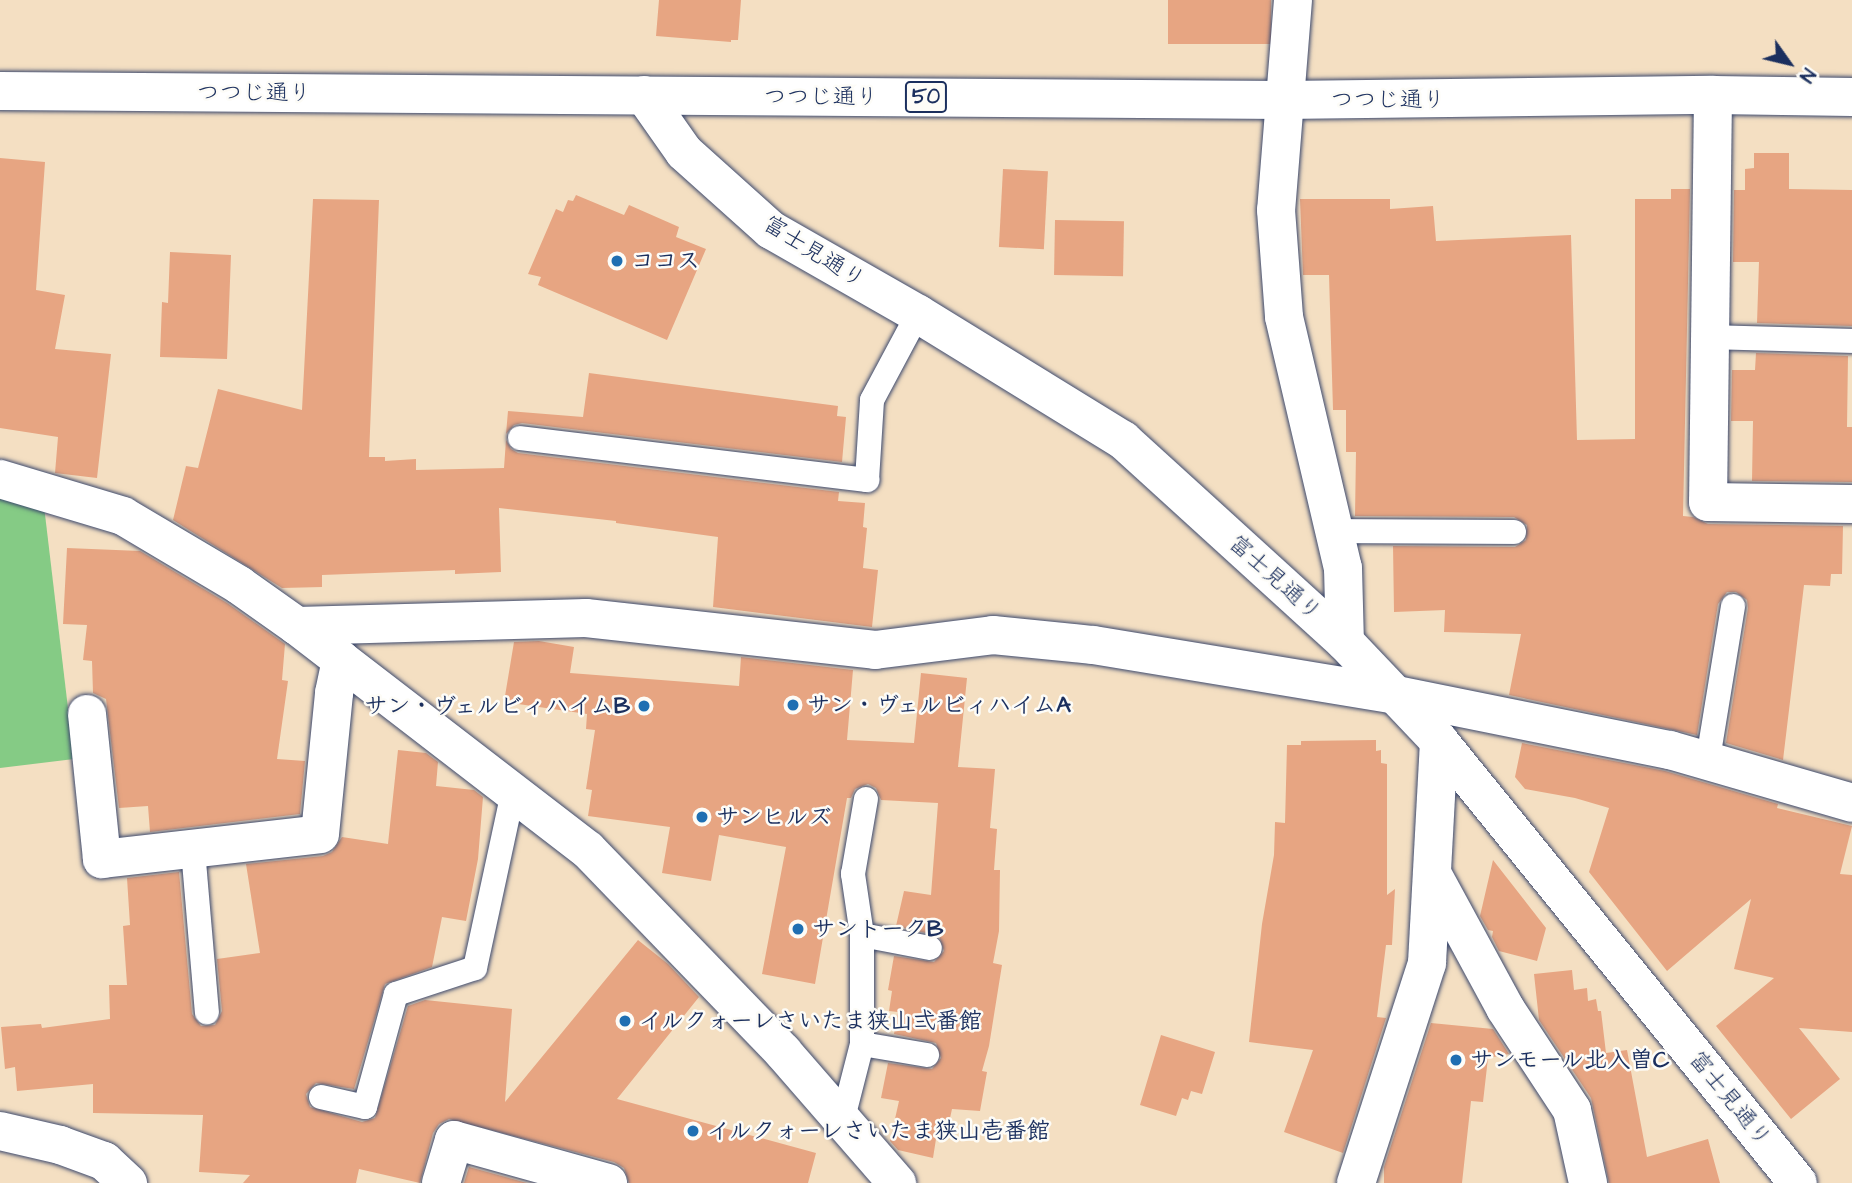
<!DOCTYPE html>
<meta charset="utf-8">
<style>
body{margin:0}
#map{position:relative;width:1852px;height:1183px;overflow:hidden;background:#f4dfc2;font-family:"Architects Daughter","Klee One",sans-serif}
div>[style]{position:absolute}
.green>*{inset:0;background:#85cb85}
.building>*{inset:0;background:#e7a582;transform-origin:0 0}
.roads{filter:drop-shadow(0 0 2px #3c496d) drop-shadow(0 0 2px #3c496d)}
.lane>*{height:24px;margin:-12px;padding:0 12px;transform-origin:12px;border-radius:12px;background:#fff}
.street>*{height:38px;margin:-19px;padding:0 19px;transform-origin:19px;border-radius:19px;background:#fff}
.secondary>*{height:38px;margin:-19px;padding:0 19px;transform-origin:19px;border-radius:19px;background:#fff}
.primary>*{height:38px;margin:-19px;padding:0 19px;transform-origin:19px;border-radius:19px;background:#fff}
.dots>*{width:19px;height:19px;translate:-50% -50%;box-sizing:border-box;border:4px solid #fdfcf7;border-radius:50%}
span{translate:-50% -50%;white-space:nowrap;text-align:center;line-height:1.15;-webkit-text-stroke:5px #fdfcf7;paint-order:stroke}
.shield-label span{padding:2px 5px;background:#fdfcf7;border:2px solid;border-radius:5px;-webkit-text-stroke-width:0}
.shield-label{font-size:21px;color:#1b2f5e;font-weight:700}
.street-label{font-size:23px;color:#1b2f5e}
.poi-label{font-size:23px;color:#1b2f5e;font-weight:700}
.left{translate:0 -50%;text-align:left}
.right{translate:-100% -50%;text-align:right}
.north{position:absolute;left:1754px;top:28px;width:70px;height:70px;-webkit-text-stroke:5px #fdfcf7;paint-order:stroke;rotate:124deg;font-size:19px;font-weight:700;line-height:28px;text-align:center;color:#1b2f5e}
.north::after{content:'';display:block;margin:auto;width:24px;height:32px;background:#1b2f5e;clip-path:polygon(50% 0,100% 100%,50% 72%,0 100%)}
</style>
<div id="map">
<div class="green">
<div style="clip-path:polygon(0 492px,44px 506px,74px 759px,0 768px)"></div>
</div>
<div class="building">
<div style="clip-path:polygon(659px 0,741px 0,738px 40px,731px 40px,731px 42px,656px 36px)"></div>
<div style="left:1168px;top:0;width:103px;height:44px"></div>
<div style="clip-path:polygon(1754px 153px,1789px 153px,1789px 189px,1852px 190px,1852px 326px,1757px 323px,1759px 262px,1733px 262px,1734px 190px,1745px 190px,1745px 169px,1754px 168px)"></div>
<div style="clip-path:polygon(0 158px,45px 162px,36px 290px,65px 295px,55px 349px,111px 354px,97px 478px,55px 473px,58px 437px,0 428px)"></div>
<div style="left:1003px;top:169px;width:45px;height:78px;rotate:3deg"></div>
<div style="clip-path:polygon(1671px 189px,1690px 189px,1683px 516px,1693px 517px,1708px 524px,1843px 526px,1842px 574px,1831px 574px,1830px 586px,1804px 585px,1783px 760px,1726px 743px,1748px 608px,1747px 600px,1736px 592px,1727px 592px,1718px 604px,1697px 735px,1509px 695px,1521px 634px,1444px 632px,1445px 610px,1394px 612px,1393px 546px,1515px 547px,1526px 540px,1527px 525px,1514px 517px,1355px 516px,1356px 452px,1346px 452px,1346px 410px,1333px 410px,1329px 275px,1303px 275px,1300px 199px,1390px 199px,1390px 209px,1433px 206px,1436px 241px,1571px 235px,1577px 440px,1635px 439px,1635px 199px,1671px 199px)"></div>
<div style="clip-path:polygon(576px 195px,624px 215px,629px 205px,679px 227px,676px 237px,706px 249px,667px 340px,538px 285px,541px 277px,528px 274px,556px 209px,563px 212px,568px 200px,573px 201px)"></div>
<div style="clip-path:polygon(313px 199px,379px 200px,369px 457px,385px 457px,385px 461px,416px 459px,416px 470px,504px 468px,506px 440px,511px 449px,518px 453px,839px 492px,838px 501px,865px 503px,863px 527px,867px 528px,863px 568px,878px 570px,872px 627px,713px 607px,718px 537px,616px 523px,616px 521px,499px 508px,501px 572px,455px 574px,455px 570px,322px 575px,322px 587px,282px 588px,173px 520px,186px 466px,198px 468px,218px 389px,302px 410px)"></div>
<div style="left:1055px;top:220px;width:69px;height:55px;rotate:1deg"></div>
<div style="clip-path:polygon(170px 252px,231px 255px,227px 359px,160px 357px,162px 302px,168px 303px)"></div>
<div style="clip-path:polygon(1756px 353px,1848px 356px,1847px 427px,1852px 427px,1852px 482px,1752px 481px,1753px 421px,1731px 421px,1732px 370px,1755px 370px)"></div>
<div style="clip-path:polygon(589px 373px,838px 406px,837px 416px,846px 417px,842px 462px,522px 423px,514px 425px,506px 434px,508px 411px,583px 417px)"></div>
<div style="clip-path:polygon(67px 548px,140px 551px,227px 603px,285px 644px,282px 680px,288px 681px,277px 759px,305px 761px,300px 814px,150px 832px,148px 806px,119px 808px,106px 699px,93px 693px,92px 661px,83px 660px,87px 625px,63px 624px)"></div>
<div style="clip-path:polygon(539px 641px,574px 647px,570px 673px,739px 686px,741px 657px,853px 670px,847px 740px,914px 743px,921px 673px,967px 678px,958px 767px,995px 769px,990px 828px,997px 829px,994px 870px,1000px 870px,999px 931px,993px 963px,1002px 965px,989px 1046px,982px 1071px,987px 1072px,980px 1111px,952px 1109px,945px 1141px,936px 1139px,933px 1158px,898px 1150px,890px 1141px,899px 1101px,881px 1098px,888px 1063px,932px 1069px,941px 1058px,936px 1043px,894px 1034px,898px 1012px,889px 1011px,892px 991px,888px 990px,894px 956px,934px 962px,944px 951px,939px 936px,896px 926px,904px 891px,931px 895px,938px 803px,881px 800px,876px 788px,868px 784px,855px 789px,851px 798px,847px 798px,815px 984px,762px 974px,786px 847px,719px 835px,711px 881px,662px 873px,670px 827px,588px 816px,592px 790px,586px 789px,595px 730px,586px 729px,587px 714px,504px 702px,514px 642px)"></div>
<div style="clip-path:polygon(1376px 740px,1376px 751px,1381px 750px,1381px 763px,1387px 764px,1387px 895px,1395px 889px,1392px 945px,1386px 945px,1377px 1017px,1386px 1018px,1343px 1153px,1284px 1132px,1313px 1050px,1249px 1042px,1262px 924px,1274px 855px,1275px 822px,1285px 823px,1287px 745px,1301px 745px,1301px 741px)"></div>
<div style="clip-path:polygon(1522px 743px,1665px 771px,1778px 804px,1777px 808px,1852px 826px,1840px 874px,1852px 875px,1852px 1032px,1799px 1028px,1840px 1079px,1791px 1119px,1716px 1026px,1774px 978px,1734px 969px,1751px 899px,1667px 971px,1589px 872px,1609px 808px,1575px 798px,1525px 789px,1515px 777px)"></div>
<div style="clip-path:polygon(398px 750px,426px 753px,438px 762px,436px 786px,474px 790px,483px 797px,478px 859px,466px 921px,442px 917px,432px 967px,385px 984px,354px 1089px,316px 1083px,306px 1094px,310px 1107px,362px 1122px,375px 1118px,408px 1006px,425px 1000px,512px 1009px,505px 1102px,638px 940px,668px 964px,699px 997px,617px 1099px,816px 1153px,808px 1183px,629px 1183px,624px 1168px,614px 1162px,449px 1119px,439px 1124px,433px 1133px,420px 1183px,359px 1169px,356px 1183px,243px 1183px,250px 1175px,199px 1172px,203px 1115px,93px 1113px,93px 1084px,17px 1091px,15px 1067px,5px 1069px,1px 1027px,41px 1024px,42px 1028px,110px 1019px,109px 985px,127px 985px,123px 926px,130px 925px,127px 878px,179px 872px,192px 1014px,201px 1026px,215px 1025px,222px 1011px,217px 959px,260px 953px,246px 864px,323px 856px,332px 852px,342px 837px,388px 844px)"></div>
<div style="clip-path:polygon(1493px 860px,1546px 928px,1537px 961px,1499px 951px,1492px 937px,1493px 931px,1488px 930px,1480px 916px)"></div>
<div style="clip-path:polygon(1572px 970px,1574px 990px,1587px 988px,1588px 1001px,1596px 999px,1598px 1011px,1601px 1011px,1606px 1053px,1627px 1050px,1647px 1157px,1708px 1139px,1720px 1183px,1609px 1183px,1591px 1098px,1539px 1020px,1534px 974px)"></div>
<div style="clip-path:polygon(1431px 1023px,1493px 1029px,1509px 1054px,1488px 1058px,1483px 1102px,1471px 1101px,1462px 1183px,1384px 1183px,1384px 1167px)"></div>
<div style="clip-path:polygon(1161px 1035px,1215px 1052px,1202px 1094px,1191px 1091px,1188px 1100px,1182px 1098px,1176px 1116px,1140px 1105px)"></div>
<div style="clip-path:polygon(469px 1167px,527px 1183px,464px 1183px)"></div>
</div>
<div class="roads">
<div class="lane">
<div style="left:1710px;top:337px;width:142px;rotate:1.6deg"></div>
<div style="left:520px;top:438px;width:350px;rotate:6.9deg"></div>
<div style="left:867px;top:480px;width:80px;rotate:-86.4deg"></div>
<div style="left:872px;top:400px;width:98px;rotate:-61.9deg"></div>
<div style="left:1332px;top:531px;width:182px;rotate:0.3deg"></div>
<div style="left:1708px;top:759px;width:155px;rotate:-80.7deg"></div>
<div style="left:193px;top:850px;width:163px;rotate:85.1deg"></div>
<div style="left:862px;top:935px;width:69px;rotate:10.8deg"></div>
<div style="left:862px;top:1044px;width:66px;rotate:9.6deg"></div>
<div style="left:321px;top:1097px;width:45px;rotate:12.8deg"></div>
<div style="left:365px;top:1107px;width:117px;rotate:-74.7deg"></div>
<div style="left:396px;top:994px;width:83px;rotate:-18.2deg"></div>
<div style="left:475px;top:968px;width:180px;rotate:-77.8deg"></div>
<div style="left:843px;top:1118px;width:76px;rotate:-75.6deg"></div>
<div style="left:862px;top:1044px;width:109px;rotate:-90deg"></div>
<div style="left:862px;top:935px;width:62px;rotate:-98.4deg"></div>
<div style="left:853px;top:874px;width:76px;rotate:-80.2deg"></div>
</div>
<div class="street">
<div style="left:1293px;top:0;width:211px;rotate:94.6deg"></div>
<div style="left:1276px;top:210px;width:107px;rotate:85.7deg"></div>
<div style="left:1284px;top:317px;width:258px;rotate:76.8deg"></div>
<div style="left:1343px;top:568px;width:74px;rotate:88.5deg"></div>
<div style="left:1713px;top:95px;width:407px;rotate:90.7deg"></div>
<div style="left:1708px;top:502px;width:144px;rotate:0.8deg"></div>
<div style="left:0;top:479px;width:128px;rotate:16.7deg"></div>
<div style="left:123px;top:516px;width:135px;rotate:30.7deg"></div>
<div style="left:239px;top:585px;width:71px;rotate:35.3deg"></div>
<div style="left:297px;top:626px;width:367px;rotate:37.6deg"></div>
<div style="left:588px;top:850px;width:281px;rotate:46deg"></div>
<div style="left:783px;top:1052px;width:174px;rotate:49deg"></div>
<div style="left:297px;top:626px;width:289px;rotate:-1.6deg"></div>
<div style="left:586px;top:618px;width:291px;rotate:6.3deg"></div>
<div style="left:875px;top:650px;width:119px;rotate:-7.2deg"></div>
<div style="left:993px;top:635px;width:101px;rotate:5.7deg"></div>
<div style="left:1094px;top:645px;width:306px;rotate:9.4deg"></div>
<div style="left:1396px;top:695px;width:279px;rotate:11.4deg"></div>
<div style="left:1670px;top:750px;width:190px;rotate:16.2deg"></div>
<div style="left:87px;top:714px;width:146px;rotate:84.1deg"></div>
<div style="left:102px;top:859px;width:219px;rotate:-6.5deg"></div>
<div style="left:320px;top:834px;width:142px;rotate:-84.3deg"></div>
<div style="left:334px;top:693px;width:34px;rotate:-78deg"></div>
<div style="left:1434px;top:877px;width:149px;rotate:61.5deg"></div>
<div style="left:1505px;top:1008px;width:122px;rotate:56.7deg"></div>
<div style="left:1572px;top:1110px;width:75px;rotate:77.6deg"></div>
<div style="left:0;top:1131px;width:62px;rotate:13.1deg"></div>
<div style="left:60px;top:1145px;width:47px;rotate:20deg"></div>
<div style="left:104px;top:1161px;width:33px;rotate:43deg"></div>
<div style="left:441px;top:1183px;width:45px;rotate:-73.2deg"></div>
<div style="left:454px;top:1140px;width:160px;rotate:15.6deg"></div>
<div style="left:1356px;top:1183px;width:231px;rotate:-72.1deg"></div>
<div style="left:1427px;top:963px;width:222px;rotate:-86.9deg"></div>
</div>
<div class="secondary">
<div style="left:644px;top:95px;width:70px;rotate:54.9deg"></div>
<div style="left:684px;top:152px;width:117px;rotate:41.9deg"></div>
<div style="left:771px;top:230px;width:169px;rotate:29.7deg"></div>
<div style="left:918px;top:314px;width:241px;rotate:31.6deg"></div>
<div style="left:1123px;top:440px;width:300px;rotate:42.3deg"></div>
<div style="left:1345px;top:642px;width:137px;rotate:46.5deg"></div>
<div style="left:1439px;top:741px;width:569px;rotate:50.92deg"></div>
</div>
<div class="primary">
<div style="left:0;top:91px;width:1283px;rotate:0.4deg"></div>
<div style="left:1283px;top:100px;width:430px;rotate:-0.7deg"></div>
<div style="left:1713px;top:95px;width:139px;rotate:0.8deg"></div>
</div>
</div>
<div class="dots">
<div style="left:617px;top:261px;background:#1f6fb2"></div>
<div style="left:793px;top:705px;background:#1f6fb2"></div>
<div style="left:644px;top:706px;background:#1f6fb2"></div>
<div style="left:702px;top:817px;background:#1f6fb2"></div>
<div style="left:798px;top:929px;background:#1f6fb2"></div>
<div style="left:625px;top:1021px;background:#1f6fb2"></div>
<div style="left:1456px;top:1060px;background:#1f6fb2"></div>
<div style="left:693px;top:1131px;background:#1f6fb2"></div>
</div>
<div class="shield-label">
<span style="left:926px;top:97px">50</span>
</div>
<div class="street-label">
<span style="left:254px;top:93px">つつじ通り</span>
<span style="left:821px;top:97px">つつじ通り</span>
<span style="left:1388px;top:100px">つつじ通り</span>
<span style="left:814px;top:252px;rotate:32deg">富士見通り</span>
<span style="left:1275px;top:578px;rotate:42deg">富士見通り</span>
<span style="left:1730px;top:1099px;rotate:51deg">富士見通り</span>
</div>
<div class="poi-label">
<span class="left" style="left:631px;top:261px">ココス</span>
<span class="left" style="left:807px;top:705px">サン・ヴェルビィハイムA</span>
<span class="right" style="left:630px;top:706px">サン・ヴェルビィハイムB</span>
<span class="left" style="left:716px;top:817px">サンヒルズ</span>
<span class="left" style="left:812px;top:929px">サントークB</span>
<span class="left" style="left:639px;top:1021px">イルクォーレさいたま狭山弍番館</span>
<span class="left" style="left:1470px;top:1060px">サンモール北入曽C</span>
<span class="left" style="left:707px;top:1131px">イルクォーレさいたま狭山壱番館</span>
</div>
<div class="north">N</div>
</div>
